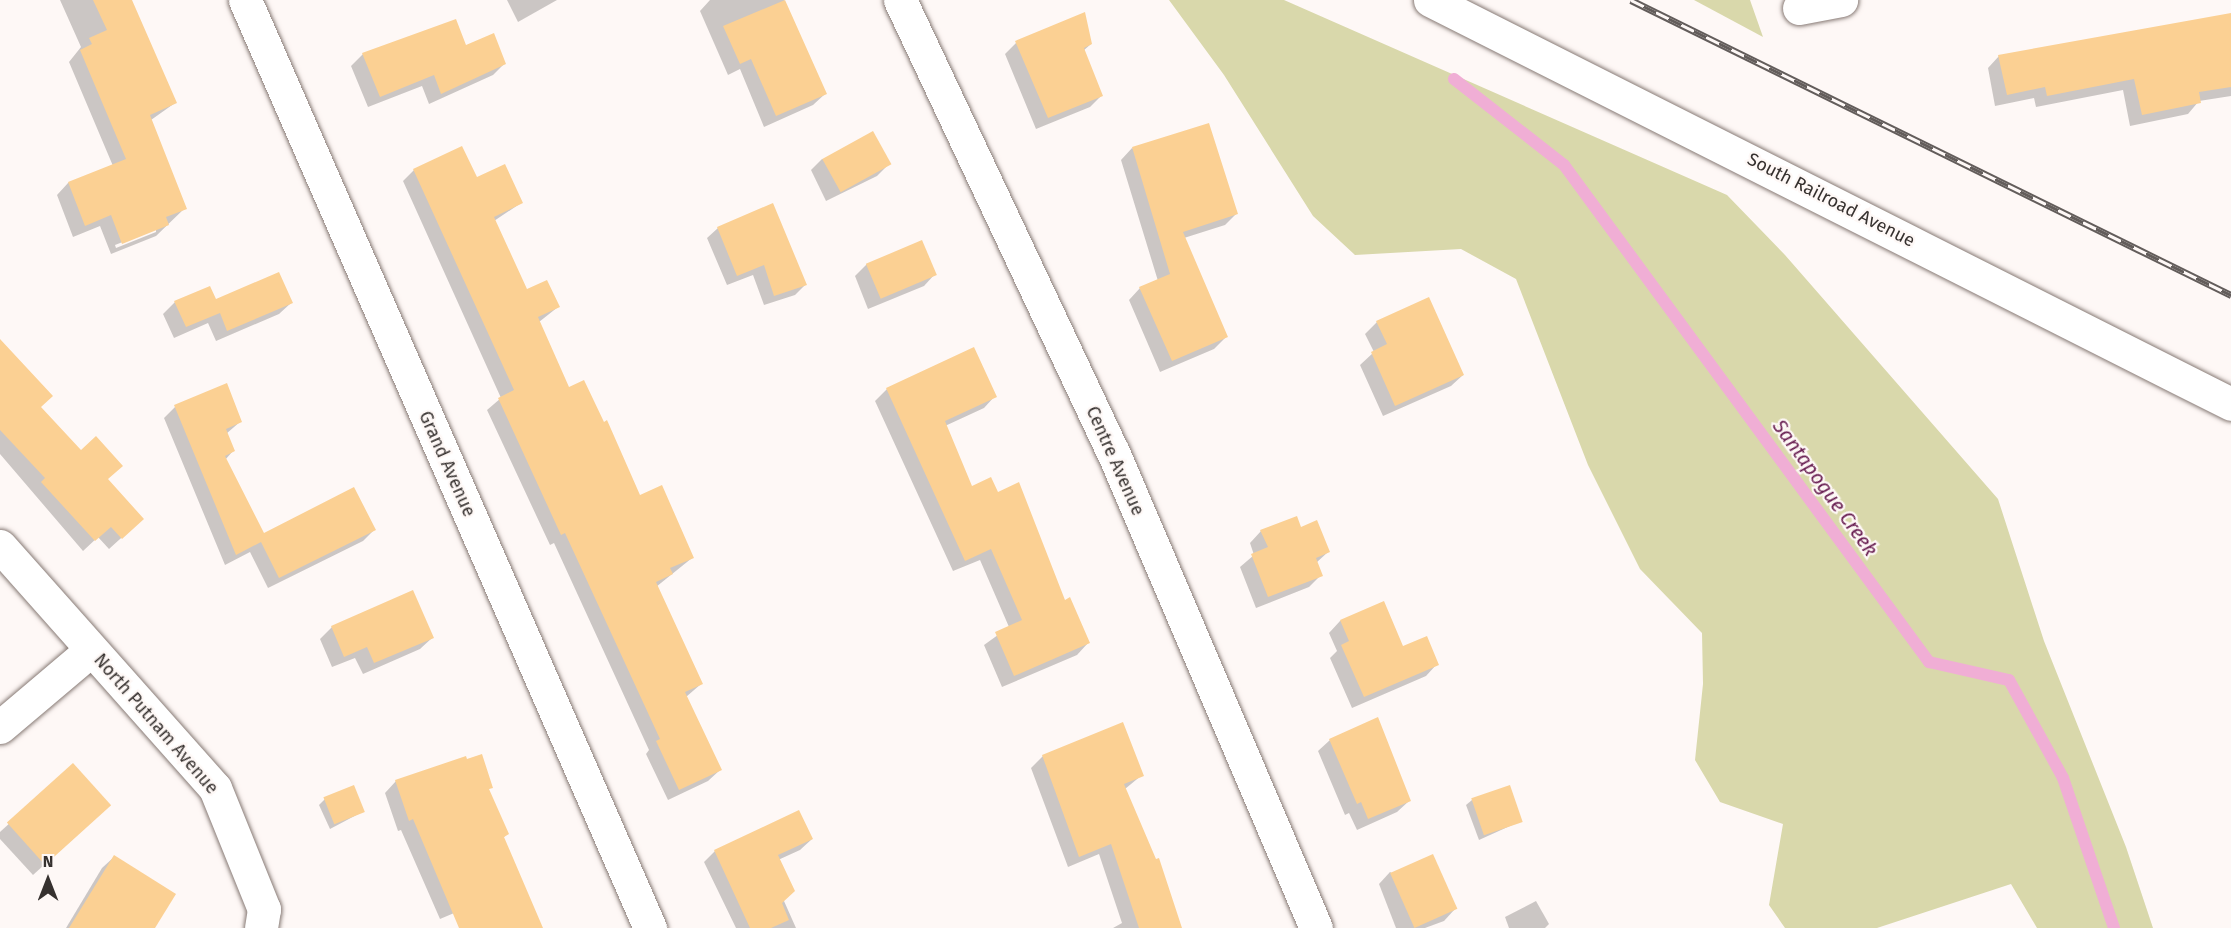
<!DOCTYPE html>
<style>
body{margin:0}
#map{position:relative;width:2231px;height:928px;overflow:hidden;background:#fef8f6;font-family:"Fira Sans",sans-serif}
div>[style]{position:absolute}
.green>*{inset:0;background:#d9d8ab}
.shadow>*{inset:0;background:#0003}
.stream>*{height:12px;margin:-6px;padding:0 6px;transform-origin:6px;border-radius:6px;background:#f0aed5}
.building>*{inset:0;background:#fbd093;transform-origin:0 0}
.roads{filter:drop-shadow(0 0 2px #877a75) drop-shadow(0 0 2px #877a75)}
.street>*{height:33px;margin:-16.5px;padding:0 16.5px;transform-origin:16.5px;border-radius:16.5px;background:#fff}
.rail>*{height:7px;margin-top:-3.5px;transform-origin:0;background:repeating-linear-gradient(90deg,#fef8f6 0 14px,#635d5b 0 28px);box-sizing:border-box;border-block:2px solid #635d5b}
span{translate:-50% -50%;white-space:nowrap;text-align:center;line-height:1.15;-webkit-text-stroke:4.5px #fef8f6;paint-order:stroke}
.street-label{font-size:18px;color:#36312f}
.water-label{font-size:20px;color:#661b4f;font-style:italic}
.north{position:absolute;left:18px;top:850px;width:60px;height:60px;-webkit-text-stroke:4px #fef8f6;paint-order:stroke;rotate:0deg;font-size:16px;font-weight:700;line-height:24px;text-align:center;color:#36312f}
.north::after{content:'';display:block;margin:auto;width:21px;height:27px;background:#36312f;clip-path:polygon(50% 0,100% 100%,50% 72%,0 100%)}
</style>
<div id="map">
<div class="green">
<div style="clip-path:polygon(1169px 0,1284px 0,1727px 195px,1785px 255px,1998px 499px,2044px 641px,2126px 847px,2153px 928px,2037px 928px,2011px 884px,1877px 928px,1785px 928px,1769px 905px,1783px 824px,1720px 802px,1695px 760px,1703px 684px,1702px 633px,1640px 569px,1588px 465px,1516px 279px,1461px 249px,1355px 255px,1313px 216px,1224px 75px)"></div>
<div style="clip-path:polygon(1694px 0,1750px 0,1763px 37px)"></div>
</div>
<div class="shadow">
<div style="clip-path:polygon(evenodd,60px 0,131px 0,175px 103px,151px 120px,185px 208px,156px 236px,111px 254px,100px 226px,73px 237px,57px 195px,68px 183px,113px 166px,69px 62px,81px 47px,60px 0,156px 229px,156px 232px,116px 248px,115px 245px,156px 229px)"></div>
<div style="clip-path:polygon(507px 0,557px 0,518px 22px)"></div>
<div style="clip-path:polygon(710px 0,784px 0,825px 94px,813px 105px,764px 127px,740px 69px,728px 75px,700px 11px)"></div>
<div style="clip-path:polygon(2231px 15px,2231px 96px,2199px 101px,2188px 114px,2130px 126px,2123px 90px,2036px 107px,2034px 98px,1995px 106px,1988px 68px,1999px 56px)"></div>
<div style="clip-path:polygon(1016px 43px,1091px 44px,1083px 51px,1102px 95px,1090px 107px,1036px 129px,1005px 54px)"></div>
<div style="clip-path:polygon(465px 47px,504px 64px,493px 75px,429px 104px,422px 86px,368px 107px,351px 66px,363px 54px)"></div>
<div style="clip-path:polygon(1132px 148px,1236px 214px,1225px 225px,1184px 238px,1226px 337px,1214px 349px,1160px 372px,1129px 300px,1140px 288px,1158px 281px,1121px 160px)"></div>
<div style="clip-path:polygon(822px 159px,889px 164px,877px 176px,826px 201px,811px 170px)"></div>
<div style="clip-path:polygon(414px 170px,476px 179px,521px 203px,494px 221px,526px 291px,558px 307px,539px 322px,569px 389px,639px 498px,692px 558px,656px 587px,701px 684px,686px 697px,720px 770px,708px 781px,668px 800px,646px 754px,649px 750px,554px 543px,550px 545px,487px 410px,501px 398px,403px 181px)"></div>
<div style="clip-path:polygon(718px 228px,806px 284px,795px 295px,764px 305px,753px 275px,727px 285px,707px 238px)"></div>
<div style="clip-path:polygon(867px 264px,935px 274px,924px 286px,868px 309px,855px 276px)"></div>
<div style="clip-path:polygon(215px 301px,291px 303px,279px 314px,216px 341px,208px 323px,174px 338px,163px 314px,175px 302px)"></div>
<div style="clip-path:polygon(1377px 322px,1463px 375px,1451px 386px,1383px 416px,1360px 365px,1374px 352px,1365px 334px)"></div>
<div style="clip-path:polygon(0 342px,39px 408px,107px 479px,130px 530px,109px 549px,98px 537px,83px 551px,0 454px)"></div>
<div style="clip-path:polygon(226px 385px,241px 421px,226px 434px,233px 451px,225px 460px,263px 535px,374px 530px,363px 541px,268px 588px,250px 552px,225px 565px,164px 418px,175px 407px)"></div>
<div style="clip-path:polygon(887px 389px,995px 396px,984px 408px,945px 426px,971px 488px,1065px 602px,1088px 643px,1077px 655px,1002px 687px,984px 645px,1009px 627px,980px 560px,953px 571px,875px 401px)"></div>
<div style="clip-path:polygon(1300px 528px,1328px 552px,1316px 563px,1321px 575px,1309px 587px,1256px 608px,1240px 567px,1254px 555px,1250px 543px,1261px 531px)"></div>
<div style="clip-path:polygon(1383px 603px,1403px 648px,1437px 664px,1426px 676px,1352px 708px,1330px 658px,1337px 651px,1329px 633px,1340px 621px)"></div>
<div style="clip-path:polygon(332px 627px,432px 638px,420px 649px,363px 674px,355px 658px,332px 667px,320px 639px)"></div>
<div style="clip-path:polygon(1330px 740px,1409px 801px,1397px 812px,1357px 830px,1349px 813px,1345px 815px,1318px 751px)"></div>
<div style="clip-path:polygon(1043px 756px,1142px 775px,1125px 789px,1181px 928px,1113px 928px,1122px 923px,1099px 854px,1068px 867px,1031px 768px)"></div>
<div style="clip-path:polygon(73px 765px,98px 816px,33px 875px,0 839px,0 832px)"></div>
<div style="clip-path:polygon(396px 781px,491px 787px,488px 790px,507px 834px,503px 838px,541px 928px,474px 928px,466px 908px,440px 919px,401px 830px,398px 831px,385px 793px)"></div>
<div style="clip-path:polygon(325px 799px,364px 811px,330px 829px,319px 805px)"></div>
<div style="clip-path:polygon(1472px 800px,1521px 821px,1479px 840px,1466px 805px)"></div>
<div style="clip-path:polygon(812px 839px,800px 850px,778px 860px,784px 901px,796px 928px,736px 928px,704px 862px,715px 851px)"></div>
<div style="clip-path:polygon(114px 857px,153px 928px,66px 928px,102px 868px)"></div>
<div style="clip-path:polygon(1390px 872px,1455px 909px,1444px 921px,1425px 928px,1396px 928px,1379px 884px)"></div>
<div style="clip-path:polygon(1536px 901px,1549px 924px,1545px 928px,1509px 928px,1505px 917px)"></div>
</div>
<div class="stream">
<div style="left:1454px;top:79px;width:140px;rotate:38deg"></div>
<div style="left:1564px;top:165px;width:617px;rotate:53.71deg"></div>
<div style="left:1929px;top:662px;width:82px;rotate:12.7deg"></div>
<div style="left:2009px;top:680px;width:112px;rotate:61.1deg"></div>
<div style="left:2063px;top:778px;width:158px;rotate:71.2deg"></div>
</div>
<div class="building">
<div style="clip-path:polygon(93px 0,132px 0,177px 103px,150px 115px,187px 209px,166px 217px,169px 225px,122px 244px,111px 215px,85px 226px,68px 182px,126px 159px,80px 50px,92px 44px,89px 38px,107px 30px)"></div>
<div style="clip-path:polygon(785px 0,827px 94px,776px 116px,751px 59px,740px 64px,723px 26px)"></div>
<div style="clip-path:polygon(1085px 12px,1092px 44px,1084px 48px,1103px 96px,1048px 118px,1015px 41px)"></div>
<div style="clip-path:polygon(2231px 13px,2231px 87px,2199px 92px,2201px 103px,2142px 115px,2134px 79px,2047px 96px,2045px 87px,2007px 95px,1998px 55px)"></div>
<div style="clip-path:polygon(456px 19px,466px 45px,494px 33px,506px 64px,441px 94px,434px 75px,380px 97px,362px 53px)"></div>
<div style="clip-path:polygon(1209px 123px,1238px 214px,1183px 232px,1228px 337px,1172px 361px,1139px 287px,1170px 274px,1132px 147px)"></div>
<div style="left:873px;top:131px;width:38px;height:58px;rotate:61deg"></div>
<div style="clip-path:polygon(462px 146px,477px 177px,505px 164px,523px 203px,494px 217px,527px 289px,547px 280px,560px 307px,538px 317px,569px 387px,584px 380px,604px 422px,607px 420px,640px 495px,662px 485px,694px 558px,670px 568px,673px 574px,656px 582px,703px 684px,685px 692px,722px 770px,679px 790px,656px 741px,660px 739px,565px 533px,561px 535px,498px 398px,514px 390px,413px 169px)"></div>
<div style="clip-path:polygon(773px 203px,807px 285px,774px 296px,764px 265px,737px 276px,717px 227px)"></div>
<div style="left:922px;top:240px;width:38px;height:61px;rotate:67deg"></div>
<div style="clip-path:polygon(279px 272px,293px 303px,227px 331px,220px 313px,186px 327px,174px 301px,210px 286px,216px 299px)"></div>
<div style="clip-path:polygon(1429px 297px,1464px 375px,1395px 406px,1371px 352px,1387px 344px,1376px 321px)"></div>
<div style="clip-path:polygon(0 339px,53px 396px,41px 407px,81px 450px,96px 436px,123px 466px,108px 479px,144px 519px,122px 539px,111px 527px,95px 541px,41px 482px,45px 478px,0 430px)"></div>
<div style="clip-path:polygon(974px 347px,997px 397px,945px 421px,972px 486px,991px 477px,998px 492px,1019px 482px,1065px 600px,1070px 597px,1090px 643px,1014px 676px,995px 632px,1022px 620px,991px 549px,965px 561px,886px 388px)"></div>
<div style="clip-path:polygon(227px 383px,242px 422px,226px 429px,235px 451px,225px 456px,264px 533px,354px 487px,376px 530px,279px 578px,261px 542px,236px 555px,174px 405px)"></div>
<div style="clip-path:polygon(1297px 516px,1301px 527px,1317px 520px,1330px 552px,1316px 558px,1323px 576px,1268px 597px,1251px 554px,1268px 547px,1260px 530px)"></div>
<div style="clip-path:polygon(413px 590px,434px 638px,374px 663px,367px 647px,344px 657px,331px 626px)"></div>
<div style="clip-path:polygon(1384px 601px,1403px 646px,1427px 636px,1439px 665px,1364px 697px,1341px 645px,1349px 641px,1340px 620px)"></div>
<div style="clip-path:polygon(1378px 717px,1411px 801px,1368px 819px,1361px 802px,1357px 804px,1329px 739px)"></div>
<div style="clip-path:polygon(1123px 722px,1144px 776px,1124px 784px,1156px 859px,1159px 858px,1182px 928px,1139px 928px,1111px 844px,1079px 857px,1042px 755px)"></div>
<div style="clip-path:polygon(482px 754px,493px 788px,489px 789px,509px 834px,504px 837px,543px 928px,459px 928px,413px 819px,409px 821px,395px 780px,466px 756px,467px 759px)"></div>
<div style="left:73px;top:763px;width:57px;height:89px;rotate:48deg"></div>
<div style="left:354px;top:785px;width:29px;height:33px;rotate:68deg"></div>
<div style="left:1510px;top:785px;width:39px;height:41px;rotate:71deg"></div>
<div style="clip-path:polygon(799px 810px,813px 839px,778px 855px,795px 891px,782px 903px,789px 920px,771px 928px,750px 928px,714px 850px)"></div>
<div style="left:1433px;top:854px;width:60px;height:47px;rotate:66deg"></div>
<div style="clip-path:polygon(114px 855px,176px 894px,155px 928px,69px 928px)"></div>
</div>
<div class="roads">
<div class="street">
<div style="left:245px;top:0;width:1013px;rotate:66.42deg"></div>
<div style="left:900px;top:0;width:500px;rotate:64.8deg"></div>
<div style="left:1113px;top:452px;width:517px;rotate:66.9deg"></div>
<div style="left:1430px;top:0;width:897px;rotate:26.76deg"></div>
<div style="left:1799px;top:8px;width:43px;rotate:-10.8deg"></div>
<div style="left:0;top:546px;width:324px;rotate:48.4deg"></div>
<div style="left:215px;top:788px;width:131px;rotate:68deg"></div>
<div style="left:264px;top:909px;width:19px;rotate:99deg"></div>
<div style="left:0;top:727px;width:119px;rotate:-40.2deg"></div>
</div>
</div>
<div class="rail">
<div style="left:1631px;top:0;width:669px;rotate:26.18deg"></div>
</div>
<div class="street-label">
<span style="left:1831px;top:200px;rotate:27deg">South Railroad Avenue</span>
<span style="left:1115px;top:461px;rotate:66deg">Centre Avenue</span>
<span style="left:447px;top:464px;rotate:66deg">Grand Avenue</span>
<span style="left:156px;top:724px;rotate:49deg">North Putnam Avenue</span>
</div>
<div class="water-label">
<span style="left:1825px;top:488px;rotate:54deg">Santapogue Creek</span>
</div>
<div class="north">N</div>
</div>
